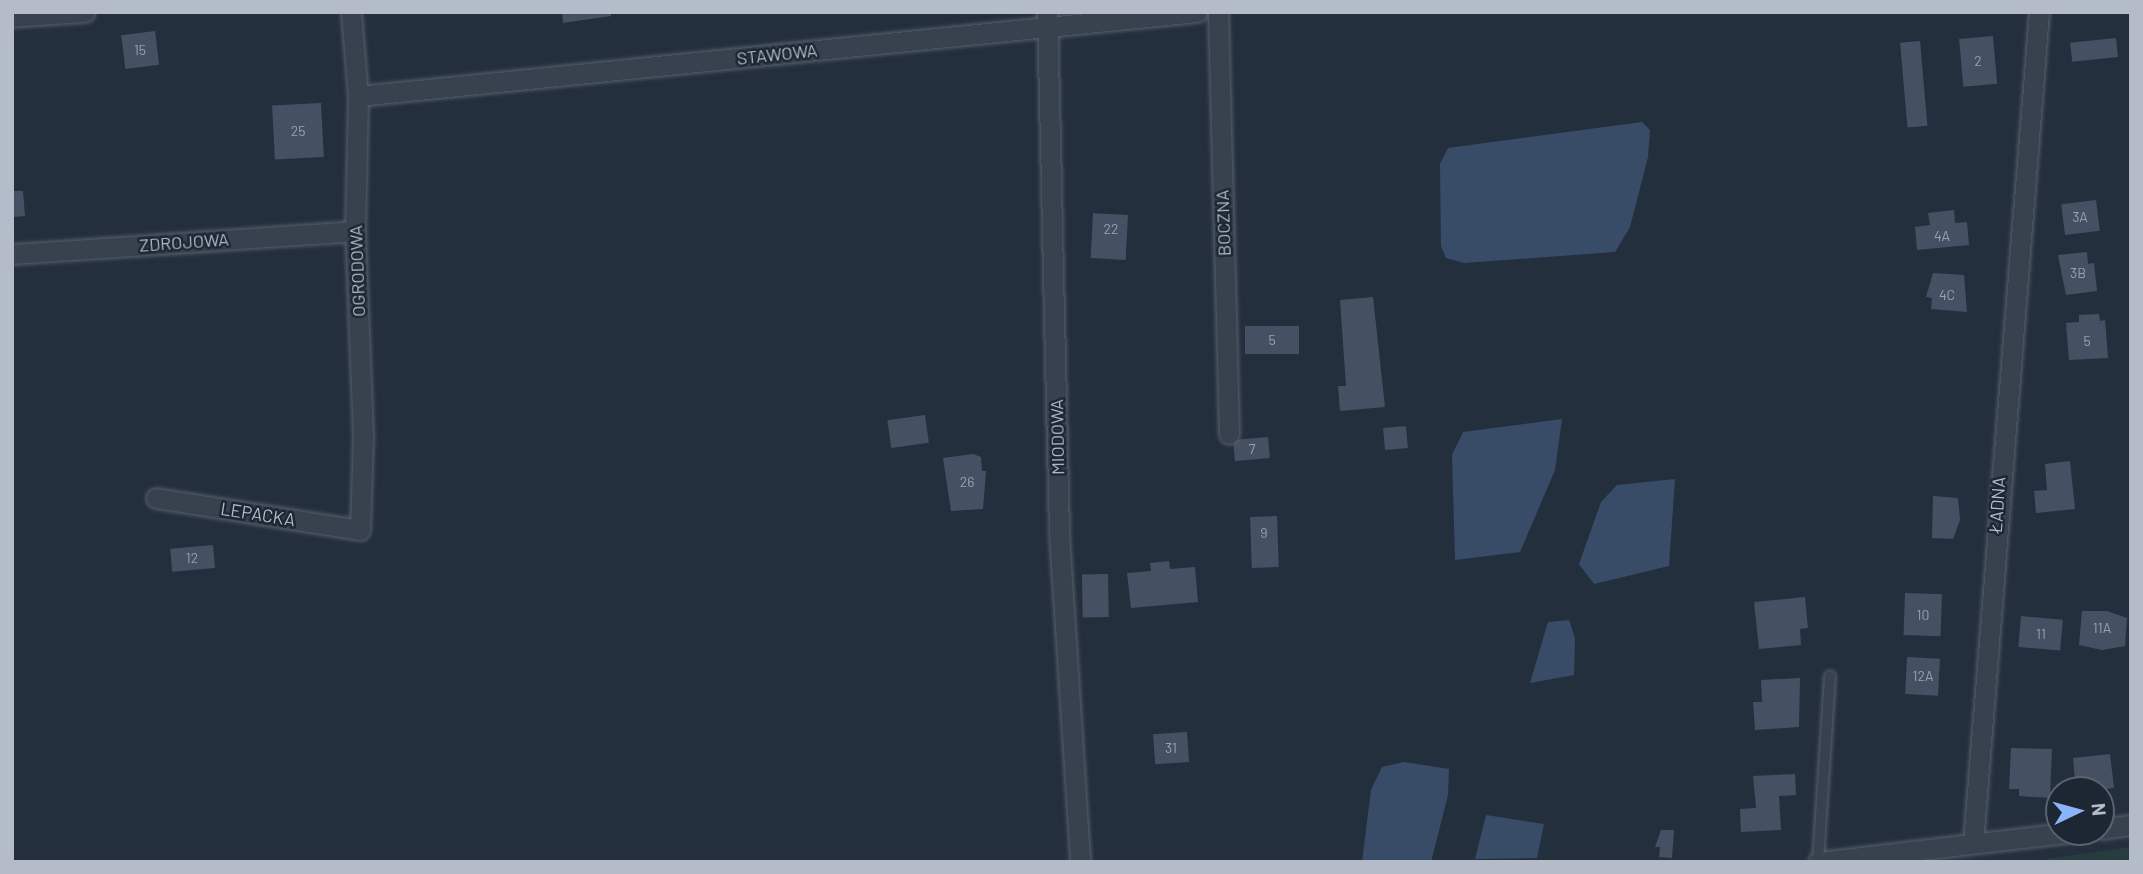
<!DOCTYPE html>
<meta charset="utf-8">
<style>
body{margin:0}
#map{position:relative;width:2143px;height:874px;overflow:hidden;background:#242f3e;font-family:Barlow,sans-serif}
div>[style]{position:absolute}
.green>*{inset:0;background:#263c3f}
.water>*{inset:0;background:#394c67}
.building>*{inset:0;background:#455162;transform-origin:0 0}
.roads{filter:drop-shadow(0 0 2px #565f6c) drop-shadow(0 0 2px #565f6c)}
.lane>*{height:10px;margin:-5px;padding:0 5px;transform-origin:5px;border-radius:5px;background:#38414e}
.street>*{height:19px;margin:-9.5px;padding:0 9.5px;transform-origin:9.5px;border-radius:9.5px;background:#38414e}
span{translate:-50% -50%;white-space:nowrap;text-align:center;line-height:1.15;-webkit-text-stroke:5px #1d2633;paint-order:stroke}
.number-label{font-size:14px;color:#98a1af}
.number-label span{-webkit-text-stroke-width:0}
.street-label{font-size:18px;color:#b4bcc9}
.frame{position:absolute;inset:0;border:14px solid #b4bcc9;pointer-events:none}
.north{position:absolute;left:2045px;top:776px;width:70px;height:70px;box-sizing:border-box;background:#1d2633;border:2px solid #59626f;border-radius:50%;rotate:85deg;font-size:19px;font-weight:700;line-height:28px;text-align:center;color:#b4bcc9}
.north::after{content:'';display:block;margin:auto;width:24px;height:32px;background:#8ab4f8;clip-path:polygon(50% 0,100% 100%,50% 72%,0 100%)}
</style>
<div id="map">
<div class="green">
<div style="clip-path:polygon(2131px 847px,2131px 862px,2046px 862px,2046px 859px)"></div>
</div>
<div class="water">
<div style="clip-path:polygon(1642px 122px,1650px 130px,1648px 157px,1630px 227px,1615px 252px,1464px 263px,1446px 258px,1441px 246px,1440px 164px,1448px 148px)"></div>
<div style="clip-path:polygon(1562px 419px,1555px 470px,1520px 552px,1455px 560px,1452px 455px,1463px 432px)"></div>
<div style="clip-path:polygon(1675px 479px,1669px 566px,1594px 584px,1579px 564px,1601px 502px,1617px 485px)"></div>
<div style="clip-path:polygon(1569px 620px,1575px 638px,1574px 675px,1530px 683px,1548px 622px)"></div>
<div style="clip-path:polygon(1404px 762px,1449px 769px,1448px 795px,1431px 862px,1362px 862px,1371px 790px,1382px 767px)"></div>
<div style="clip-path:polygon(1486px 815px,1544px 824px,1537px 858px,1475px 859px)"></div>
</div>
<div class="building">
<div style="clip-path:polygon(562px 12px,611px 12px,611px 16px,563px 23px)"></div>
<div style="left:155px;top:31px;width:34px;height:34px;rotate:83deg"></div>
<div style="left:1993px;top:36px;width:48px;height:34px;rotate:85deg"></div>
<div style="left:2116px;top:38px;width:19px;height:46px;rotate:84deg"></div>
<div style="left:1920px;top:41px;width:85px;height:20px;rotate:85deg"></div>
<div style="left:321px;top:103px;width:54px;height:49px;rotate:87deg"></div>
<div style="clip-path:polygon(12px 191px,23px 191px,25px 216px,12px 217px)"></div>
<div style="left:2096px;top:200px;width:31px;height:35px;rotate:83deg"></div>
<div style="clip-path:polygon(1954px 210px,1955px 223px,1967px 222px,1969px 245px,1917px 250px,1915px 227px,1930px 225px,1928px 213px)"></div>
<div style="left:1128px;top:215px;width:45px;height:35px;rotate:93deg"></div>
<div style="clip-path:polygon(2087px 252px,2088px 264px,2094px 263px,2097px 291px,2066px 295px,2058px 255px)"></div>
<div style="clip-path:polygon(1933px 273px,1964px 275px,1967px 312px,1931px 309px,1932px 298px,1926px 297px)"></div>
<div style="clip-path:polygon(1373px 297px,1385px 407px,1340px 411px,1338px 386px,1346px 386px,1340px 300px)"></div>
<div style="clip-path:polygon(2099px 314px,2100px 321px,2105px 320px,2108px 358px,2069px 360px,2066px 323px,2079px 322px,2079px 315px)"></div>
<div style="left:1245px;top:326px;width:54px;height:28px"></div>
<div style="left:925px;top:415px;width:28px;height:38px;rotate:82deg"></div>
<div style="left:1406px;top:426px;width:22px;height:23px;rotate:85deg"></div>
<div style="left:1268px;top:437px;width:21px;height:35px;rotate:85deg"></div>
<div style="clip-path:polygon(973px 454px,981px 457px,982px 471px,986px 471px,983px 509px,951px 511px,943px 458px)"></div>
<div style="clip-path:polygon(2070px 461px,2075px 509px,2036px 513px,2034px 491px,2047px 490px,2045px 464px)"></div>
<div style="clip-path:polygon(1933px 496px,1958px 498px,1960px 520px,1953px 539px,1932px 538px)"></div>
<div style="left:1277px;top:516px;width:51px;height:27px;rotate:88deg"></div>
<div style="left:213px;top:545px;width:23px;height:43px;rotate:85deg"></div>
<div style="clip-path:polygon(1169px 561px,1170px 569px,1195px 567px,1198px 602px,1131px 608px,1127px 573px,1151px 571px,1150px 563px)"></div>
<div style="left:1108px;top:574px;width:43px;height:26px;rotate:89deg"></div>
<div style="left:1905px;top:593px;width:37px;height:42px;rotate:2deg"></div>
<div style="clip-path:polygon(1805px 597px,1808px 628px,1800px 629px,1801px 645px,1759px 649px,1754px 602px)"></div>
<div style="clip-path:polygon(2082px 611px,2107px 611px,2127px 618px,2125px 646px,2102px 650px,2079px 645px)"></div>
<div style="left:2021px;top:616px;width:42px;height:31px;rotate:5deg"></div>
<div style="left:1907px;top:657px;width:33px;height:37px;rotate:3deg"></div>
<div style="clip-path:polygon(1800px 678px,1799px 727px,1755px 730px,1753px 702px,1762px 702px,1761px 680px)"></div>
<div style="left:1187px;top:732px;width:30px;height:34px;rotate:86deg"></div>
<div style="clip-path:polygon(2011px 748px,2052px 749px,2050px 798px,2019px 796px,2019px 789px,2009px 789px)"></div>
<div style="clip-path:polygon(2110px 754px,2114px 788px,2094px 790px,2093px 779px,2075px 781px,2073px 758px)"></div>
<div style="clip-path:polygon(1795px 774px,1796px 795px,1779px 796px,1781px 830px,1741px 832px,1740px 809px,1756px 808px,1753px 776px)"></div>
<div style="clip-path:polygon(1661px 830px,1674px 830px,1672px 858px,1659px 857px,1660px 847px,1655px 847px)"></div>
</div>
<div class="roads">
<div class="lane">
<div style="left:1818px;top:862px;width:186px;rotate:-86.3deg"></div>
</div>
<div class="street">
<div style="left:1047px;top:12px;width:522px;rotate:88.68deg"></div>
<div style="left:1059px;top:534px;width:329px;rotate:86.3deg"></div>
<div style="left:1218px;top:12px;width:422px;rotate:88.5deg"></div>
<div style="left:12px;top:17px;width:73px;rotate:-3.9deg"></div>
<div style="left:358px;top:96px;width:843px;rotate:-5.72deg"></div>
<div style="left:12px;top:254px;width:344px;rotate:-3.8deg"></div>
<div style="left:156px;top:498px;width:206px;rotate:8.9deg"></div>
<div style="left:360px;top:530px;width:93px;rotate:-88.2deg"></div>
<div style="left:363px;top:437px;width:206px;rotate:-92.2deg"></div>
<div style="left:355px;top:231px;width:135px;rotate:-88.7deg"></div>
<div style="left:358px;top:96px;width:84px;rotate:-94.8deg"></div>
<div style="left:2101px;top:829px;width:30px;rotate:-8deg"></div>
<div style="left:1973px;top:843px;width:834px;rotate:-85.46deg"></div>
<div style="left:1818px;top:862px;width:258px;rotate:-6.7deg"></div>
</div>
</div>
<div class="number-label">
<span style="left:140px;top:50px">15</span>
<span style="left:1978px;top:61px">2</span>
<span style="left:298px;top:131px">25</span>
<span style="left:2080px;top:217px">3A</span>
<span style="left:1111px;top:229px">22</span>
<span style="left:1942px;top:236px">4A</span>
<span style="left:2078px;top:273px">3B</span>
<span style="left:1947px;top:295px">4C</span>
<span style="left:1272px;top:340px">5</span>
<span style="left:2087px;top:341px">5</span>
<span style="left:1252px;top:449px">7</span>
<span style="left:967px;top:482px">26</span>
<span style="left:1264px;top:533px">9</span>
<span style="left:192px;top:558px">12</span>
<span style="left:1923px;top:615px">10</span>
<span style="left:2102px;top:628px">11A</span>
<span style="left:2041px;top:634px">11</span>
<span style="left:1923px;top:676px">12A</span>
<span style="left:1171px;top:748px">31</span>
</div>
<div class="street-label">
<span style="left:777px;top:54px;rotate:-6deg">STAWOWA</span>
<span style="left:1223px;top:223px;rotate:-92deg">BOCZNA</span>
<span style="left:184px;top:242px;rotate:-4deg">ZDROJOWA</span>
<span style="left:357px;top:271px;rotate:-92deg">OGRODOWA</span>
<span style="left:1057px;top:437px;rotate:-91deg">MIODOWA</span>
<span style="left:1997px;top:505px;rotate:-86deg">ŁADNA</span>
<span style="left:258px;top:514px;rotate:9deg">LEPACKA</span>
</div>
<div class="frame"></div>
<div class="north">N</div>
</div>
